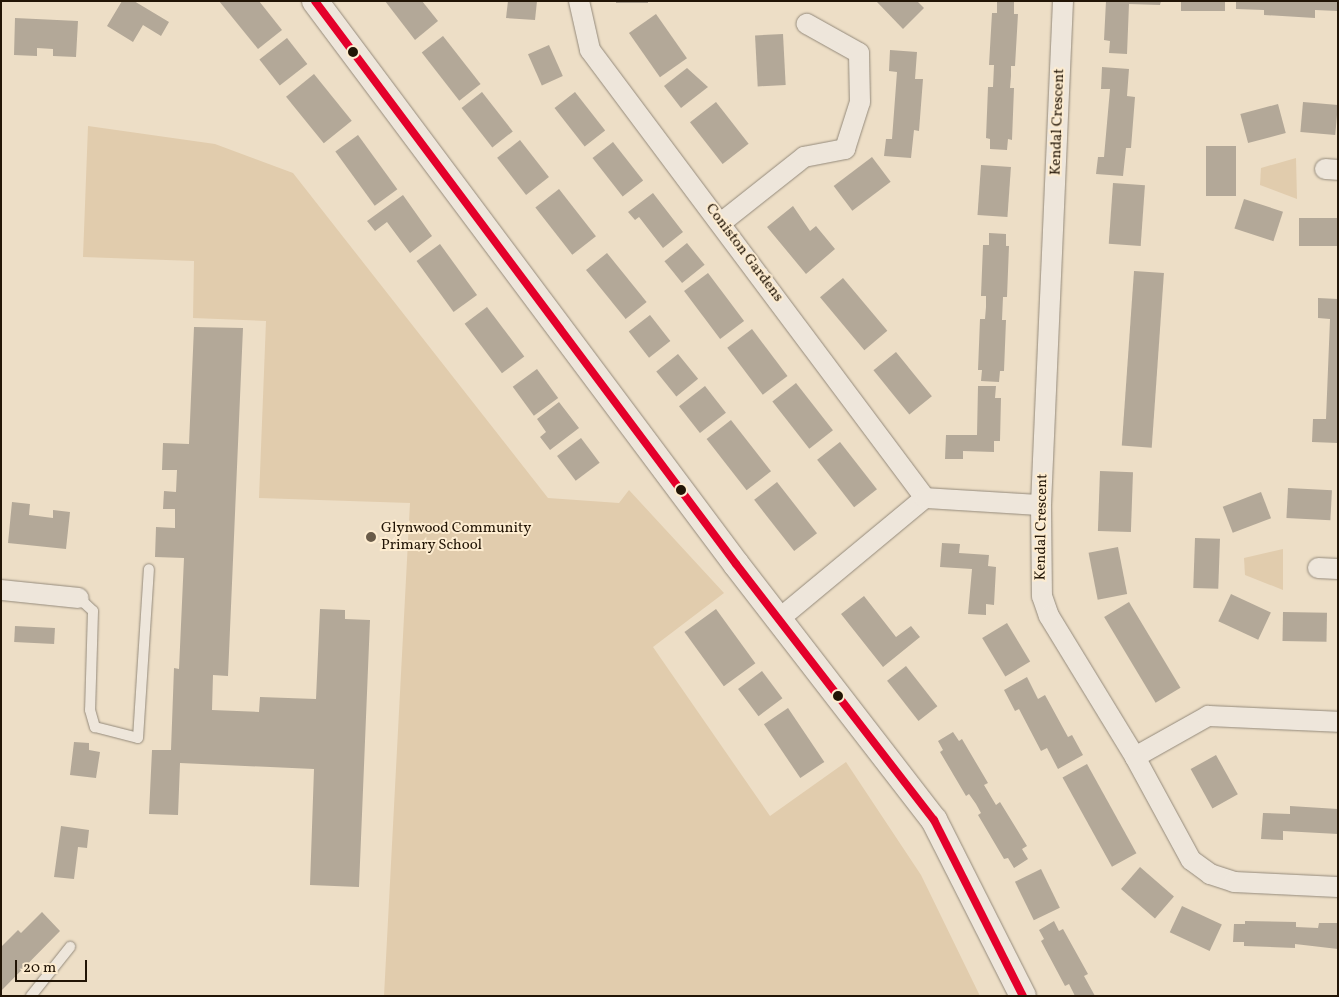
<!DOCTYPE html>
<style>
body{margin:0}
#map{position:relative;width:1339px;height:997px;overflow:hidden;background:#eddec6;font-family:Vollkorn,serif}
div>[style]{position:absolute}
.green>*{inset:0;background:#e1ccad}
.building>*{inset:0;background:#b3a898;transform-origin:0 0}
.roads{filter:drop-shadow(0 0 1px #948a7b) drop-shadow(0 0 1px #948a7b)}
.service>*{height:10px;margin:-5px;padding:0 5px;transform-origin:5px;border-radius:5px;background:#eee6db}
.minor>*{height:20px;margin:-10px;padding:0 10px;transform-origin:10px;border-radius:10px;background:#eee6db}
.tertiary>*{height:26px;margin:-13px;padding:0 13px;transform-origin:13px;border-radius:13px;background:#eee6db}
.bus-1>*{height:8px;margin:-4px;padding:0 4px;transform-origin:4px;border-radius:4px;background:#e4002b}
.dots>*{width:14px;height:14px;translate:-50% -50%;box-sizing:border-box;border:2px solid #fdecd0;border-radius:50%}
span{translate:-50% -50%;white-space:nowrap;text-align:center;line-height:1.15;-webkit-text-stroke:4px #fdecd0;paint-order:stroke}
.street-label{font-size:15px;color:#221506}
.poi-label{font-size:15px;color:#221506}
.left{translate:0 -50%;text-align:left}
.frame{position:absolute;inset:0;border:2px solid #221506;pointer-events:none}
.scale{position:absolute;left:15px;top:960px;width:72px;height:22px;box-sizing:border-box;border:2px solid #221506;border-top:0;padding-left:6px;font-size:15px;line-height:18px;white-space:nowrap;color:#221506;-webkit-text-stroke:4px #fdecd0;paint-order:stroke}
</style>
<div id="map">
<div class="green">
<div style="clip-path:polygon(88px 126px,215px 144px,293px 173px,548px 498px,619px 503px,629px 490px,724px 593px,653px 647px,770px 816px,846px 762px,921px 875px,980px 996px,384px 996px,410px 503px,259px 498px,266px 321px,193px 318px,194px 261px,83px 257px)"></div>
<div style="clip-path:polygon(1296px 158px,1297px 199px,1260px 185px,1261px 168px)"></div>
<div style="clip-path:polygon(1283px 549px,1283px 590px,1245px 575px,1244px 558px)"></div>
</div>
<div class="building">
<div style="clip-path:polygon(122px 1px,134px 1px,169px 22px,161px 36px,143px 25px,133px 42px,107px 26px)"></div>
<div style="clip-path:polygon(219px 1px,259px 1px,282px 30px,258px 49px)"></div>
<div style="clip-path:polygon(385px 1px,422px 1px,438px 21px,415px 40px)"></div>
<div style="clip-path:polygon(508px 1px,537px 1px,535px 20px,506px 18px)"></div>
<div style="left:616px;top:1px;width:32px;height:2px"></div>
<div style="clip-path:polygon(876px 1px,917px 1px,924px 8px,903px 29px)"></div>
<div style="clip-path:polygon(997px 1px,1014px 2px,1014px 14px,1018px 14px,1015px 66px,1011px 66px,1011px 76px,1010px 88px,1014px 88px,1012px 140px,1008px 139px,1007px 150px,990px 149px,990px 139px,986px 138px,988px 87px,993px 87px,994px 65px,989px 65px,992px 13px,997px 13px)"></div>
<div style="clip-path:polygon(1106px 1px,1161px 1px,1160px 5px,1129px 4px,1127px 54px,1109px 53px,1110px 41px,1104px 40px)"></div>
<div style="left:1181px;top:1px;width:44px;height:10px"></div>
<div style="clip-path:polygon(1236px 1px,1338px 1px,1338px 11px,1315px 10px,1315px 18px,1264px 15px,1264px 10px,1236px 9px)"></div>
<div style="left:656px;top:14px;width:54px;height:33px;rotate:55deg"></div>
<div style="clip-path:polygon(15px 18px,78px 21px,76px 57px,53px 56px,53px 49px,37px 48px,37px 56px,14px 55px)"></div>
<div style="left:783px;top:34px;width:51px;height:28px;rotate:87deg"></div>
<div style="left:443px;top:36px;width:61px;height:27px;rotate:52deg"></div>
<div style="left:287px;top:38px;width:33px;height:35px;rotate:52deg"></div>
<div style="left:549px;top:45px;width:34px;height:23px;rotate:66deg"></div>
<div style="clip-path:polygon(890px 50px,917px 52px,915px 79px,923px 79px,919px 131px,914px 130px,911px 158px,884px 156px,886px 139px,892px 139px,897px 72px,889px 71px)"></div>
<div style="clip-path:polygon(1102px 67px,1129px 69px,1127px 96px,1135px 97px,1131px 148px,1126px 148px,1123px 176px,1096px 174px,1098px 157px,1104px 157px,1110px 89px,1101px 89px)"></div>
<div style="clip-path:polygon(687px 68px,708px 87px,681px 108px,664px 86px)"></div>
<div style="left:314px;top:74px;width:60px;height:36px;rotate:51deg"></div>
<div style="left:482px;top:92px;width:50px;height:26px;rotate:52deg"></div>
<div style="left:575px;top:92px;width:49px;height:26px;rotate:52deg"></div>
<div style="left:716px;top:102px;width:53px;height:33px;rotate:52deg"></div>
<div style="left:1303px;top:102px;width:35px;height:30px;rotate:5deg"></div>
<div style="left:1278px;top:104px;width:30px;height:39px;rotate:75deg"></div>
<div style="left:358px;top:135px;width:67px;height:28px;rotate:54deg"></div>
<div style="left:520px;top:140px;width:47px;height:29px;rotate:52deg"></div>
<div style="left:613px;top:142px;width:49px;height:26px;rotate:52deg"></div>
<div style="left:1206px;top:146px;width:30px;height:50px"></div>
<div style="left:872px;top:157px;width:31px;height:48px;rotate:53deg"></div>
<div style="left:981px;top:165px;width:30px;height:50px;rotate:4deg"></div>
<div style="left:1113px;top:183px;width:32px;height:61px;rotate:4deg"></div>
<div style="left:559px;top:189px;width:60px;height:30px;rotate:52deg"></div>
<div style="clip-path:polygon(653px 193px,683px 232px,663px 248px,639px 217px,635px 220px,628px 212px)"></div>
<div style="clip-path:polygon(403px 195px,432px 236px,410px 253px,387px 222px,375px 231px,367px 221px)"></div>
<div style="left:1244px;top:199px;width:41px;height:31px;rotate:18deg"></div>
<div style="clip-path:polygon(793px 206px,810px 231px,816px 226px,835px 249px,806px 274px,767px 227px)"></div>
<div style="left:1299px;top:218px;width:39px;height:28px"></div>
<div style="clip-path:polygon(989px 233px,1006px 234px,1006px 246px,1009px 246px,1007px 297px,1003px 297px,1002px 320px,1006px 320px,1004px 371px,1000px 371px,999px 382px,981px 381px,982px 370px,978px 370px,980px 319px,985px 319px,986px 307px,986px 296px,981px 296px,983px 245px,989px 245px)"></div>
<div style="left:687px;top:243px;width:28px;height:29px;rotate:51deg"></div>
<div style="left:440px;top:244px;width:63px;height:29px;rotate:54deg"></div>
<div style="left:607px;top:253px;width:63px;height:27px;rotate:51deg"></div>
<div style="left:1134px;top:271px;width:30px;height:175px;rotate:4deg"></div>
<div style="left:708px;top:273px;width:60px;height:30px;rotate:53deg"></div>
<div style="left:843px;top:278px;width:69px;height:30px;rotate:50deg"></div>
<div style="clip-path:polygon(1318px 298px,1338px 299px,1338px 443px,1312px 442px,1313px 419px,1326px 419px,1330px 319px,1318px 318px)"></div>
<div style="left:487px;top:307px;width:62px;height:28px;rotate:53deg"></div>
<div style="left:650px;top:315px;width:33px;height:27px;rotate:52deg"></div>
<div style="clip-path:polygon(194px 327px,243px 328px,228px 676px,213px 675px,212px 710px,259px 712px,260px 697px,316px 699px,320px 609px,345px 610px,345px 619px,370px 620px,359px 887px,310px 885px,314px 769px,180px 763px,178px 815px,149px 814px,152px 750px,171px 750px,174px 668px,179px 669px,184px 558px,155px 557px,156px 527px,175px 528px,175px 509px,163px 509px,164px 491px,176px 492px,177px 470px,162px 470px,163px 443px,189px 444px)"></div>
<div style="left:752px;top:329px;width:59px;height:31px;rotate:53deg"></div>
<div style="left:896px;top:352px;width:57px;height:29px;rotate:51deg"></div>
<div style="left:678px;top:354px;width:32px;height:28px;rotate:51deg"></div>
<div style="left:537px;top:369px;width:36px;height:30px;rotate:54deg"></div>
<div style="left:796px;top:383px;width:60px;height:30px;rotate:52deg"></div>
<div style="left:705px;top:386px;width:34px;height:33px;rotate:52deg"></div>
<div style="clip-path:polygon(978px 386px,996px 386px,995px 398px,1001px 398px,1000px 441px,994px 441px,994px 452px,963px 451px,963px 459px,945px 459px,946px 435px,977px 435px)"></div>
<div style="clip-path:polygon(559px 402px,579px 428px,550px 450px,540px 437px,546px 432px,537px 419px)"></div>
<div style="left:731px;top:420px;width:65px;height:31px;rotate:52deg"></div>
<div style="left:581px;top:438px;width:31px;height:30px;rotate:53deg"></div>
<div style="left:840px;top:442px;width:60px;height:29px;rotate:52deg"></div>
<div style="left:1100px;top:471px;width:33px;height:60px;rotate:2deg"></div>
<div style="left:777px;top:482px;width:65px;height:29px;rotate:52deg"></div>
<div style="left:1288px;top:488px;width:44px;height:30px;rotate:3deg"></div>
<div style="left:1261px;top:492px;width:28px;height:41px;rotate:69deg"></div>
<div style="clip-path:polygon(12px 502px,30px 504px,29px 515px,53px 518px,53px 510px,70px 512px,66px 549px,8px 543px)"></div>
<div style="left:1195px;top:538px;width:25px;height:50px;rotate:2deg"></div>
<div style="clip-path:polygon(942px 543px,960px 544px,959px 553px,989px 555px,988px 566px,996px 567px,994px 605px,986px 604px,986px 615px,968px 614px,972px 569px,940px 567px)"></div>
<div style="left:1118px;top:547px;width:48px;height:30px;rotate:79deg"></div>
<div style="left:1231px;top:594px;width:44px;height:30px;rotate:25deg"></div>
<div style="clip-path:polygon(864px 596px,896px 637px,911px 626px,920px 637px,883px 667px,841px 614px)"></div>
<div style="left:1129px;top:602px;width:100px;height:29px;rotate:59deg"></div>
<div style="left:716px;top:609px;width:67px;height:39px;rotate:54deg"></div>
<div style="left:1283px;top:612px;width:44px;height:29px;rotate:1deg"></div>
<div style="left:1007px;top:623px;width:45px;height:29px;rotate:59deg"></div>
<div style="left:15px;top:626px;width:40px;height:16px;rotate:3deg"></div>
<div style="left:906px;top:666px;width:51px;height:24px;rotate:52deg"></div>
<div style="left:762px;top:671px;width:34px;height:30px;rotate:53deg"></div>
<div style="clip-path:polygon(1027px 677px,1038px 699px,1045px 695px,1068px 737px,1072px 735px,1083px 755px,1058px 769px,1047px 748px,1041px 751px,1019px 709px,1015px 711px,1004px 690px)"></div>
<div style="left:788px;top:708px;width:65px;height:29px;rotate:56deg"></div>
<div style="clip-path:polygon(953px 732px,959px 741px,962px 739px,988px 783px,984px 785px,996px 805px,1000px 802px,1027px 846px,1022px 849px,1028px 859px,1014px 868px,1008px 858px,1004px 859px,978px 815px,981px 813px,976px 804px,969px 794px,966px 796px,940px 752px,943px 750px,938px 741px)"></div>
<div style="clip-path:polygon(74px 742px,89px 743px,89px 750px,100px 752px,96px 778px,70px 775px)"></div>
<div style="left:1216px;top:755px;width:45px;height:29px;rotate:61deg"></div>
<div style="left:1087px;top:764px;width:102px;height:28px;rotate:61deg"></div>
<div style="clip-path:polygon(1290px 806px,1338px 809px,1338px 834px,1283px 831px,1283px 840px,1261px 839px,1263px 813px,1290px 814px)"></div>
<div style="clip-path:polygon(61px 826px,89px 830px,87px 848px,78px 847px,74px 879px,54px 877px)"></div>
<div style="left:1140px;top:867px;width:45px;height:29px;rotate:41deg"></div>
<div style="left:1041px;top:869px;width:43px;height:29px;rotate:64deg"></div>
<div style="left:1182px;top:906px;width:44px;height:29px;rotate:25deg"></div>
<div style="clip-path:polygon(42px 912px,60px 931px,1px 991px,1px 947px,18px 930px,21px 933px)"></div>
<div style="clip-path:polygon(1054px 921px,1059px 931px,1063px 929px,1088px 974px,1084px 976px,1095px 996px,1075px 996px,1069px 984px,1065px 986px,1041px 941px,1044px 939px,1039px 930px)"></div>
<div style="clip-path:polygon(1245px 921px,1296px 922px,1296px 927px,1318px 928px,1319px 923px,1338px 923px,1338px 949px,1295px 944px,1295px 948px,1244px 946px,1244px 942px,1233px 942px,1234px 924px,1245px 924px)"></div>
</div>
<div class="roads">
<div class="service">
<div style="left:79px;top:598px;width:19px;rotate:43deg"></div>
<div style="left:93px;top:611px;width:99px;rotate:91.7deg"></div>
<div style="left:90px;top:710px;width:18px;rotate:74deg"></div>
<div style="left:95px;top:727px;width:44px;rotate:14.3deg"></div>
<div style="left:138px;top:738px;width:169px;rotate:-86.3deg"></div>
<div style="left:31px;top:996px;width:63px;rotate:-51.5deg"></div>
</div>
<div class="minor">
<div style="left:579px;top:1px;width:50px;rotate:77.3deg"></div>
<div style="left:590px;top:50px;width:559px;rotate:53.21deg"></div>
<div style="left:1063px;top:1px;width:504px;rotate:92.5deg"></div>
<div style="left:1041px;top:505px;width:91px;rotate:89.4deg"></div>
<div style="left:1042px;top:596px;width:21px;rotate:71deg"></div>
<div style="left:1049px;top:616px;width:165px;rotate:58.6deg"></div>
<div style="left:1135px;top:757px;width:117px;rotate:61.5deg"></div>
<div style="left:1191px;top:860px;width:24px;rotate:36deg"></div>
<div style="left:1210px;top:874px;width:25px;rotate:18deg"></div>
<div style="left:1234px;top:882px;width:104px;rotate:2.8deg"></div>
<div style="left:1325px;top:169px;width:13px;rotate:4deg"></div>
<div style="left:722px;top:222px;width:105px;rotate:-38.4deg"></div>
<div style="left:804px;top:157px;width:42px;rotate:-11deg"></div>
<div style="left:845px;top:149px;width:49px;rotate:-72.3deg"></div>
<div style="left:860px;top:102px;width:49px;rotate:-91.2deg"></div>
<div style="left:859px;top:53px;width:60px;rotate:-150.9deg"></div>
<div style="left:1318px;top:568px;width:20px;rotate:3deg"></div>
<div style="left:1px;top:590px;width:78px;rotate:5.9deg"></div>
<div style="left:779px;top:619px;width:190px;rotate:-39.7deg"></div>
<div style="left:925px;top:498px;width:116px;rotate:3.5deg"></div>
<div style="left:1135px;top:757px;width:84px;rotate:-29.3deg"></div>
<div style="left:1208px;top:716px;width:130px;rotate:2.6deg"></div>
</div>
<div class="tertiary">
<div style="left:315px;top:1px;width:703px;rotate:53.21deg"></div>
<div style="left:736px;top:564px;width:324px;rotate:52.3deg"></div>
<div style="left:934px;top:820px;width:197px;rotate:63.2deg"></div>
</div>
</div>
<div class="bus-1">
<div style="left:315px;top:1px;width:703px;rotate:53.21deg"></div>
<div style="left:736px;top:564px;width:324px;rotate:52.3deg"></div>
<div style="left:934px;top:820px;width:197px;rotate:63.2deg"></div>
</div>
<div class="dots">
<div style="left:353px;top:52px;background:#221506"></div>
<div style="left:681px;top:490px;background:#221506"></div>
<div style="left:371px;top:537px;background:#695b49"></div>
<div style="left:838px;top:696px;background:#221506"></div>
</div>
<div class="street-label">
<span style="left:1058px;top:122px;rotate:-88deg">Kendal Crescent</span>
<span style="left:744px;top:253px;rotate:53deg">Coniston Gardens</span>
<span style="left:1042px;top:527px;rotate:-89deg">Kendal Crescent</span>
</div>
<div class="poi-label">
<span class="left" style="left:381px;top:537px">Glynwood Community<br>Primary School</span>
</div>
<div class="frame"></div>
<div class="scale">20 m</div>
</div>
